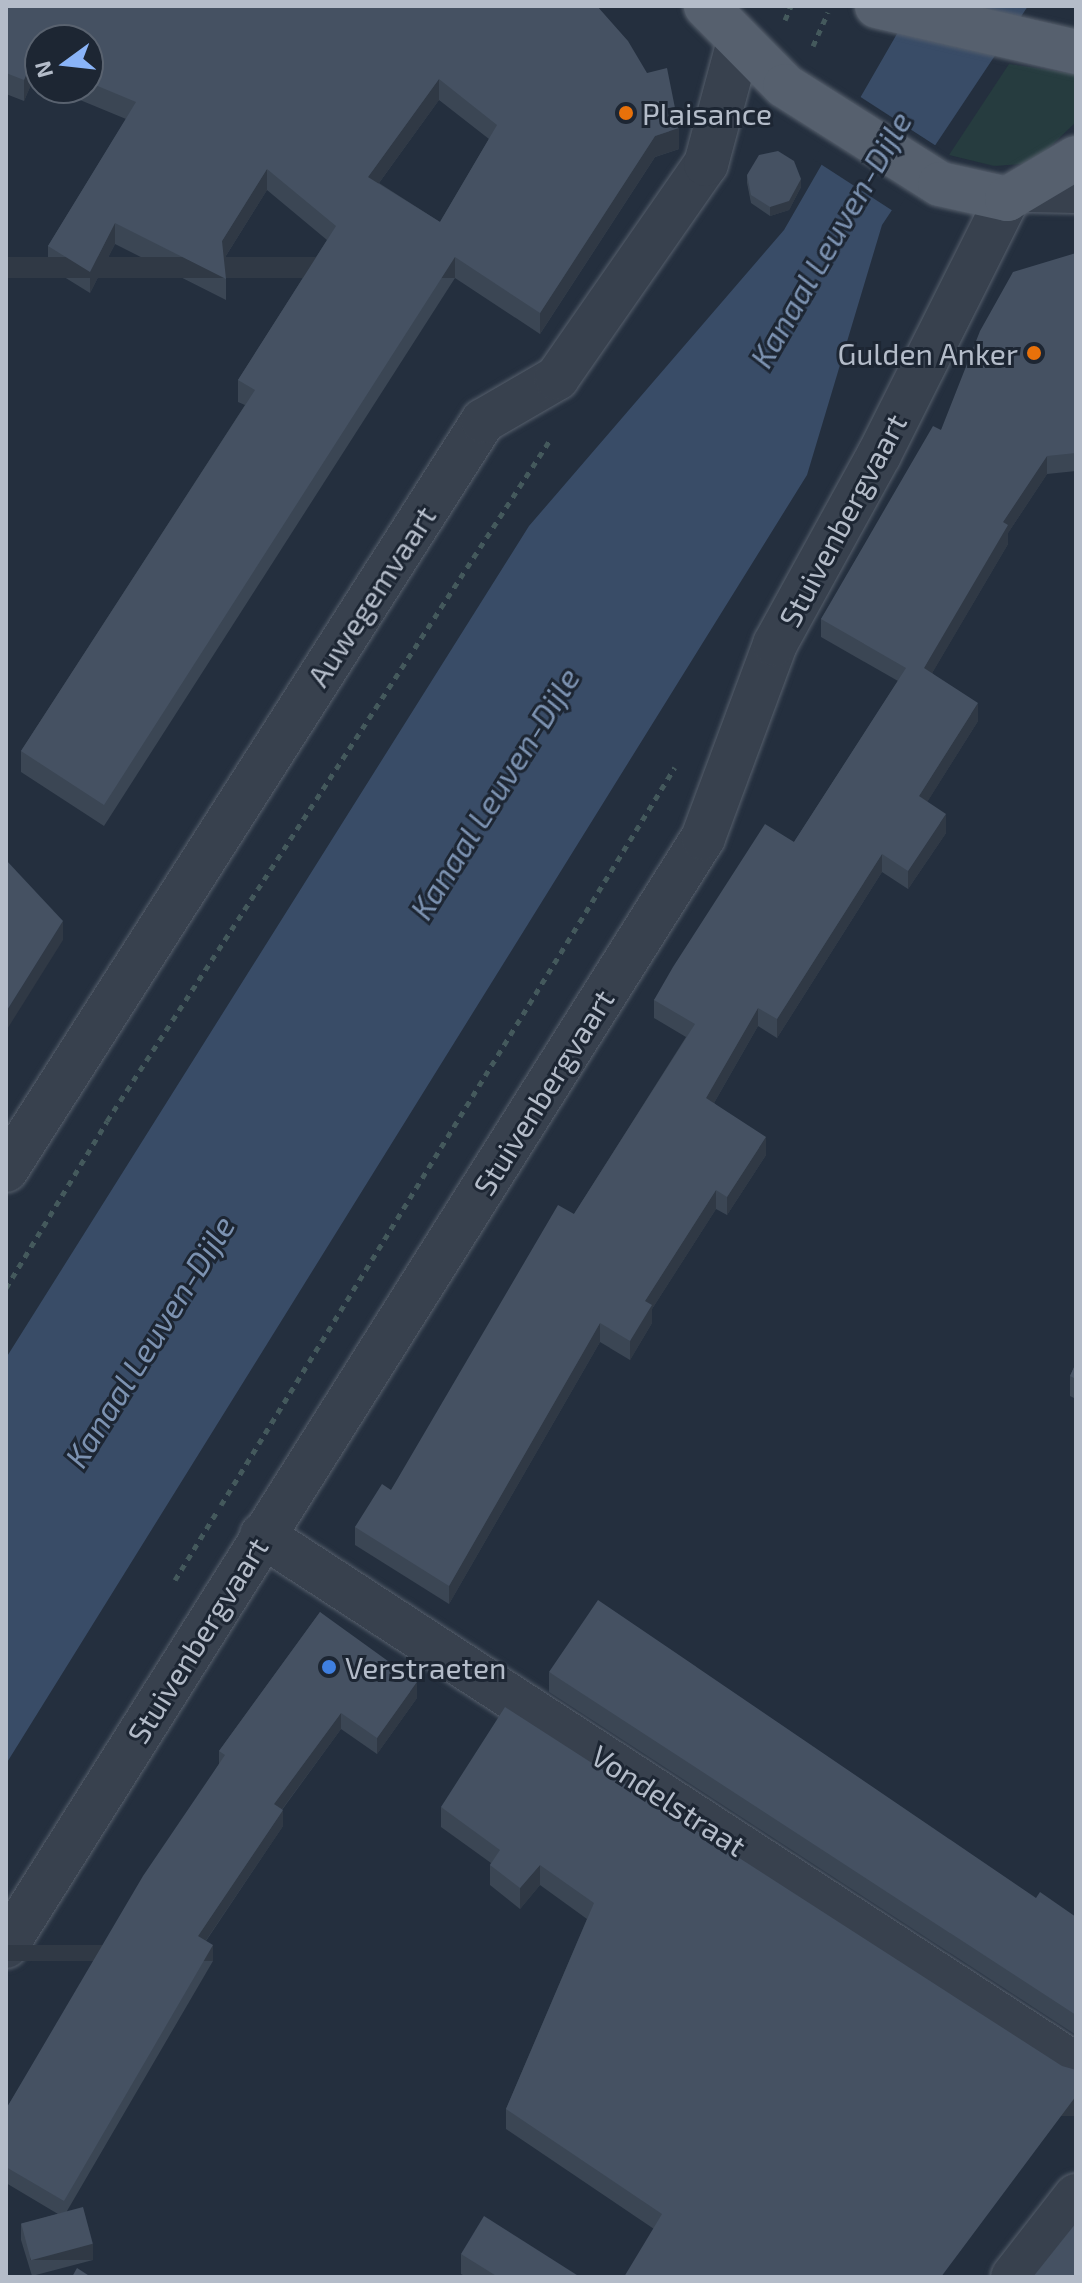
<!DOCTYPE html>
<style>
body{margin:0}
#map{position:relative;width:1082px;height:2283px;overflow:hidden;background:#242f3e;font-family:"Exo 2",sans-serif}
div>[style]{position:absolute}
.green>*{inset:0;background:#263c3f}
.water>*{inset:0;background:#394c67}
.pier>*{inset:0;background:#242f3e;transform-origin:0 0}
.path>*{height:5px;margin-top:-2.5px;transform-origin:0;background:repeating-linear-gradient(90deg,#44595c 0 6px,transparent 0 12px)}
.roads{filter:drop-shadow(0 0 2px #565f6c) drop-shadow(0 0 2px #565f6c)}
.minor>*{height:44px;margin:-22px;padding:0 22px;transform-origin:22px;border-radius:22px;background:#38414e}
.major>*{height:44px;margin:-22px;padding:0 22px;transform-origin:22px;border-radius:22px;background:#56606e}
.wall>*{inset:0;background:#3b4654}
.shaded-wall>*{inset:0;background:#303945;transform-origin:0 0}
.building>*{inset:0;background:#455162;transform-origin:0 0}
.dots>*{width:22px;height:22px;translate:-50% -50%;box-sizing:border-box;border:4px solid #1d2633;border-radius:50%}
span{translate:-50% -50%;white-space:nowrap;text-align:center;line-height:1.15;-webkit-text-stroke:6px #1d2633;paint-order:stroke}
.poi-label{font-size:30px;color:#b4bcc9}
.left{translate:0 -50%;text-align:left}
.right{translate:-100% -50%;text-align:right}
.street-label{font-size:30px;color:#b4bcc9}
.water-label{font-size:32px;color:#7c92b1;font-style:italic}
.frame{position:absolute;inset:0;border:8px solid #b4bcc9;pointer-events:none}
.north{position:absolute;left:24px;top:24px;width:80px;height:80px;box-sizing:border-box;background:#1d2633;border:2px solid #59626f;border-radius:50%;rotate:255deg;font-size:22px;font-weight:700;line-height:32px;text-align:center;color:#b4bcc9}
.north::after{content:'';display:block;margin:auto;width:28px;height:36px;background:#8ab4f8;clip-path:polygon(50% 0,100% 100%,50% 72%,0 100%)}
</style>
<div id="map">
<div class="green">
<div style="clip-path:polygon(1009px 64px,1076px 74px,1076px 122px,1033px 163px,994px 166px,949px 155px)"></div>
</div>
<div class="water">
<div style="clip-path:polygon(913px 6px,1028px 6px,882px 225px,807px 475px,6px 1764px,6px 1358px,529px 526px,784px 230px)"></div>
</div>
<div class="pier">
<div style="left:856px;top:94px;width:98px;height:78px;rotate:33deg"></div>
</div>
<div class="path">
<div style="left:785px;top:20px;width:15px;rotate:-67deg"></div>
<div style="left:813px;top:46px;width:37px;rotate:-66deg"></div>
<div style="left:6px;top:1288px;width:195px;rotate:-58.8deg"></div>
<div style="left:107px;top:1121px;width:812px;rotate:-56.96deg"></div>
<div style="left:221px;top:1505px;width:866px;rotate:-58.4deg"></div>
<div style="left:175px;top:1580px;width:79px;rotate:-58.5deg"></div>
</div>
<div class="roads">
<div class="minor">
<div style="left:1027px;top:190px;width:49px;rotate:1.2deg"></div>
<div style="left:6px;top:1170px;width:888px;rotate:-57.51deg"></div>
<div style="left:483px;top:421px;width:86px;rotate:-30.2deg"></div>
<div style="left:557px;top:378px;width:261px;rotate:-55.2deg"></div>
<div style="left:706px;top:164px;width:126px;rotate:-74.9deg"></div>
<div style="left:262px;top:1535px;width:971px;rotate:33.07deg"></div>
<div style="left:6px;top:1946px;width:1309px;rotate:-57.83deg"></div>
<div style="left:703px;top:838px;width:207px;rotate:-69.6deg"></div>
<div style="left:775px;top:644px;width:216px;rotate:-61.2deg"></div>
<div style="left:879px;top:455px;width:286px;rotate:-63.4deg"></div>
<div style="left:1013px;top:2277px;width:103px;rotate:-52.1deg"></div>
</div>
<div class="major">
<div style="left:706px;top:6px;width:112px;rotate:45.4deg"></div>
<div style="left:785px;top:86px;width:183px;rotate:32.3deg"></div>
<div style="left:940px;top:184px;width:69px;rotate:12.6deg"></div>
<div style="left:1007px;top:199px;width:80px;rotate:-30.7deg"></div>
<div style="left:877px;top:6px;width:204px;rotate:13deg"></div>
</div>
</div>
<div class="wall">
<div style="clip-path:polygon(evenodd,6px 6px,597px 6px,679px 149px,655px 157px,540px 334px,455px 278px,104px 826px,21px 772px,21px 751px,245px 405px,238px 402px,238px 380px,327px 240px,267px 190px,224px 259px,226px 279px,226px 300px,115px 244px,90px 293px,48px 267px,48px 246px,126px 119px,51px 88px,88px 88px,88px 40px,40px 40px,40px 83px,33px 80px,24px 101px,6px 94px,6px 6px,439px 100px,489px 139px,440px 222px,379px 183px,439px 100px)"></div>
<div style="clip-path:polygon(747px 175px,801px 187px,789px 210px,770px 216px,751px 203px,747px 183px)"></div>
<div style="clip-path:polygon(1076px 253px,1076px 471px,1047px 474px,1008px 533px,1008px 544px,932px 673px,978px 721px,927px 802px,946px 833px,908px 889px,882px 872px,777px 1038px,758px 1026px,714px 1103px,766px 1155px,727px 1215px,716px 1209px,652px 1309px,652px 1323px,630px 1360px,600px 1342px,449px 1604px,355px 1545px,355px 1527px,391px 1490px,574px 1214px,686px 1037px,654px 1018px,654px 1000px,794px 842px,898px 681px,821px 637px,821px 619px,941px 430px)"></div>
<div style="clip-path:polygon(1076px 1363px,1076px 1399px,1070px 1396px,1070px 1376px)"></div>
<div style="clip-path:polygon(320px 1612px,417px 1698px,377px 1754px,341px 1729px,282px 1810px,283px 1826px,206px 1941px,213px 1961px,67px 2211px,93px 2260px,32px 2276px,21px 2240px,21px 2224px,58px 2214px,6px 2183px,6px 2109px,219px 1764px,219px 1751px)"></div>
<div style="clip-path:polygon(549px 1672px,1076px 1917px,1076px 2035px,549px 1692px)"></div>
<div style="clip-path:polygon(441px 1807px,1062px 2066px,654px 2229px,506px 2129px,506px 2109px,587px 1919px,540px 1885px,520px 1909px,490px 1885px,490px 1865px,491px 1863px,441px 1827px)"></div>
<div style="clip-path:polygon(461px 2254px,580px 2277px,466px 2277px,461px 2274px)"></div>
</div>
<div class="shaded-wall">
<div style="clip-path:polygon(33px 59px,33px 80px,24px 101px,24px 80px)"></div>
<div style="clip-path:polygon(439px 79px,439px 100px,368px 198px,368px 177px)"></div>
<div style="clip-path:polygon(679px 128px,679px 149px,655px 157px,540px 334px,540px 313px,655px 136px)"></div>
<div style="clip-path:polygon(267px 169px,267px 190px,222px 262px,222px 241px)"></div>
<div style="clip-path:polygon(801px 179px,801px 187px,789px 210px,770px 216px,770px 207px)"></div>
<div style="clip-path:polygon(115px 223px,115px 244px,90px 293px,90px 272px)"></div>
<div style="left:455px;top:257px;width:21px;height:651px;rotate:90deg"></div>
<div style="clip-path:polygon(1047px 456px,1047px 474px,1008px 533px,1008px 544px,924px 687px,924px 668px,1003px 522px)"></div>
<div style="clip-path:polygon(978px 703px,978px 721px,919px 815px,919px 796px)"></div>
<div style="clip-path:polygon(946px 814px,946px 833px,908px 889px,908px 871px)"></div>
<div style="clip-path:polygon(882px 854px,882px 872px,777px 1038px,777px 1019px)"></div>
<div style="clip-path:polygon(63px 921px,63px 940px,6px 1031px,6px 1012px)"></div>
<div style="clip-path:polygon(758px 1008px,758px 1026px,706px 1117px,706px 1098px)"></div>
<div style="clip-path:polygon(766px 1137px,766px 1155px,727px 1215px,727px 1197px)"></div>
<div style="clip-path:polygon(716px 1190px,716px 1209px,652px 1309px,652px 1323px,630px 1360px,630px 1341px,645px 1301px)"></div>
<div style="clip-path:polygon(600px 1323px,600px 1342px,449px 1604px,449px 1586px)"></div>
<div style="clip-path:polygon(417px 1682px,417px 1698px,377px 1754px,377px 1738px)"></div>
<div style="clip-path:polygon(341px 1713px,341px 1729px,274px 1820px,274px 1804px)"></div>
<div style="clip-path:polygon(283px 1810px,283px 1826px,198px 1952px,198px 1936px)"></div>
<div style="clip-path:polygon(540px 1865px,540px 1885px,520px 1909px,520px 1888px)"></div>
<div style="left:213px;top:1945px;width:16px;height:296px;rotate:90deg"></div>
<div style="left:1076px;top:2096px;width:20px;height:226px;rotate:90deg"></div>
<div style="left:93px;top:2244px;width:16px;height:63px;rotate:90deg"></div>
</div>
<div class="building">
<div style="clip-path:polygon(evenodd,6px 6px,597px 6px,628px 41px,647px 73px,667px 68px,679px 128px,655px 136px,540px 313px,455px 257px,104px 805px,21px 751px,255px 390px,238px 380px,336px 226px,267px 169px,222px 241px,226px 279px,115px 223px,90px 272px,48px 246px,136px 102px,88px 82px,88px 40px,40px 40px,40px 62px,33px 59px,24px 80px,6px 73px,6px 6px,439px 79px,497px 125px,440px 222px,368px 177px,439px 79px)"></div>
<div style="clip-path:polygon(778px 151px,794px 161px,801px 179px,789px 201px,770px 207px,751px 195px,747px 175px,759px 155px)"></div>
<div style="clip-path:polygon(1076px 253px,1076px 453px,1047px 456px,1003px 522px,1008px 525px,924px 668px,978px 703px,919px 796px,946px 814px,908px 871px,882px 854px,777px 1019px,758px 1008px,706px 1098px,766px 1137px,727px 1197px,716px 1190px,645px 1301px,652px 1305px,630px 1341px,600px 1323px,449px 1586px,355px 1527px,382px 1484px,391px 1490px,558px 1205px,574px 1214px,695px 1024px,654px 1000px,673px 967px,765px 824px,794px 842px,906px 668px,821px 619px,933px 426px,941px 430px,980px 331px,1013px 272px)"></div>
<div style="clip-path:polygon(6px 860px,63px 921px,6px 1012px)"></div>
<div style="clip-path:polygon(1076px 1363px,1076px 1379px,1070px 1376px)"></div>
<div style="clip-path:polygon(598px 1600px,1036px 1898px,1040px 1892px,1076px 1917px,1076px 2015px,549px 1672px)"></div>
<div style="clip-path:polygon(320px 1612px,417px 1682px,377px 1738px,341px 1713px,274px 1804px,283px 1810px,198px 1936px,213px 1945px,64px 2201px,6px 2167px,6px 2109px,143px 1876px,225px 1755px,219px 1751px)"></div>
<div style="clip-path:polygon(505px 1707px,1062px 2066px,1076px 2070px,1076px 2096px,941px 2277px,624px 2277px,662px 2214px,506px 2109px,594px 1903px,540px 1865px,520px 1888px,490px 1865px,500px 1850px,441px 1807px)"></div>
<div style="left:83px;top:2207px;width:38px;height:64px;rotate:75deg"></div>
<div style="clip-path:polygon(484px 2216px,580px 2277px,498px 2277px,461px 2254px)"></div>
<div style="clip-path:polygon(1076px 2223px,1076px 2277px,1033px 2277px)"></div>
<div style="clip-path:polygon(77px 2268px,91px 2277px,72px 2277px)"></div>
</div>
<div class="dots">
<div style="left:626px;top:113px;background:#e8710a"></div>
<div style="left:1034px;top:353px;background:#e8710a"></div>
<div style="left:329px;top:1667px;background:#3f7fe0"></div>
</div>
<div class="poi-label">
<span class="left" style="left:642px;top:113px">Plaisance</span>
<span class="right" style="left:1018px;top:353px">Gulden Anker</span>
<span class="left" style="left:345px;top:1667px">Verstraeten</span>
</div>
<div class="street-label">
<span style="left:842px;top:520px;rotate:-62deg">Stuivenbergvaart</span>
<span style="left:371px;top:596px;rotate:-57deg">Auwegemvaart</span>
<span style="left:543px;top:1092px;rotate:-58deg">Stuivenbergvaart</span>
<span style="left:197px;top:1640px;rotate:-58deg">Stuivenbergvaart</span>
<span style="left:669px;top:1800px;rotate:33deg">Vondelstraat</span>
</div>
<div class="water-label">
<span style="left:830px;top:239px;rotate:-60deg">Kanaal Leuven-Dijle</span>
<span style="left:494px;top:793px;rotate:-58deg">Kanaal Leuven-Dijle</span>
<span style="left:149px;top:1341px;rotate:-58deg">Kanaal Leuven-Dijle</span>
</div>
<div class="frame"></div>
<div class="north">N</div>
</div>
